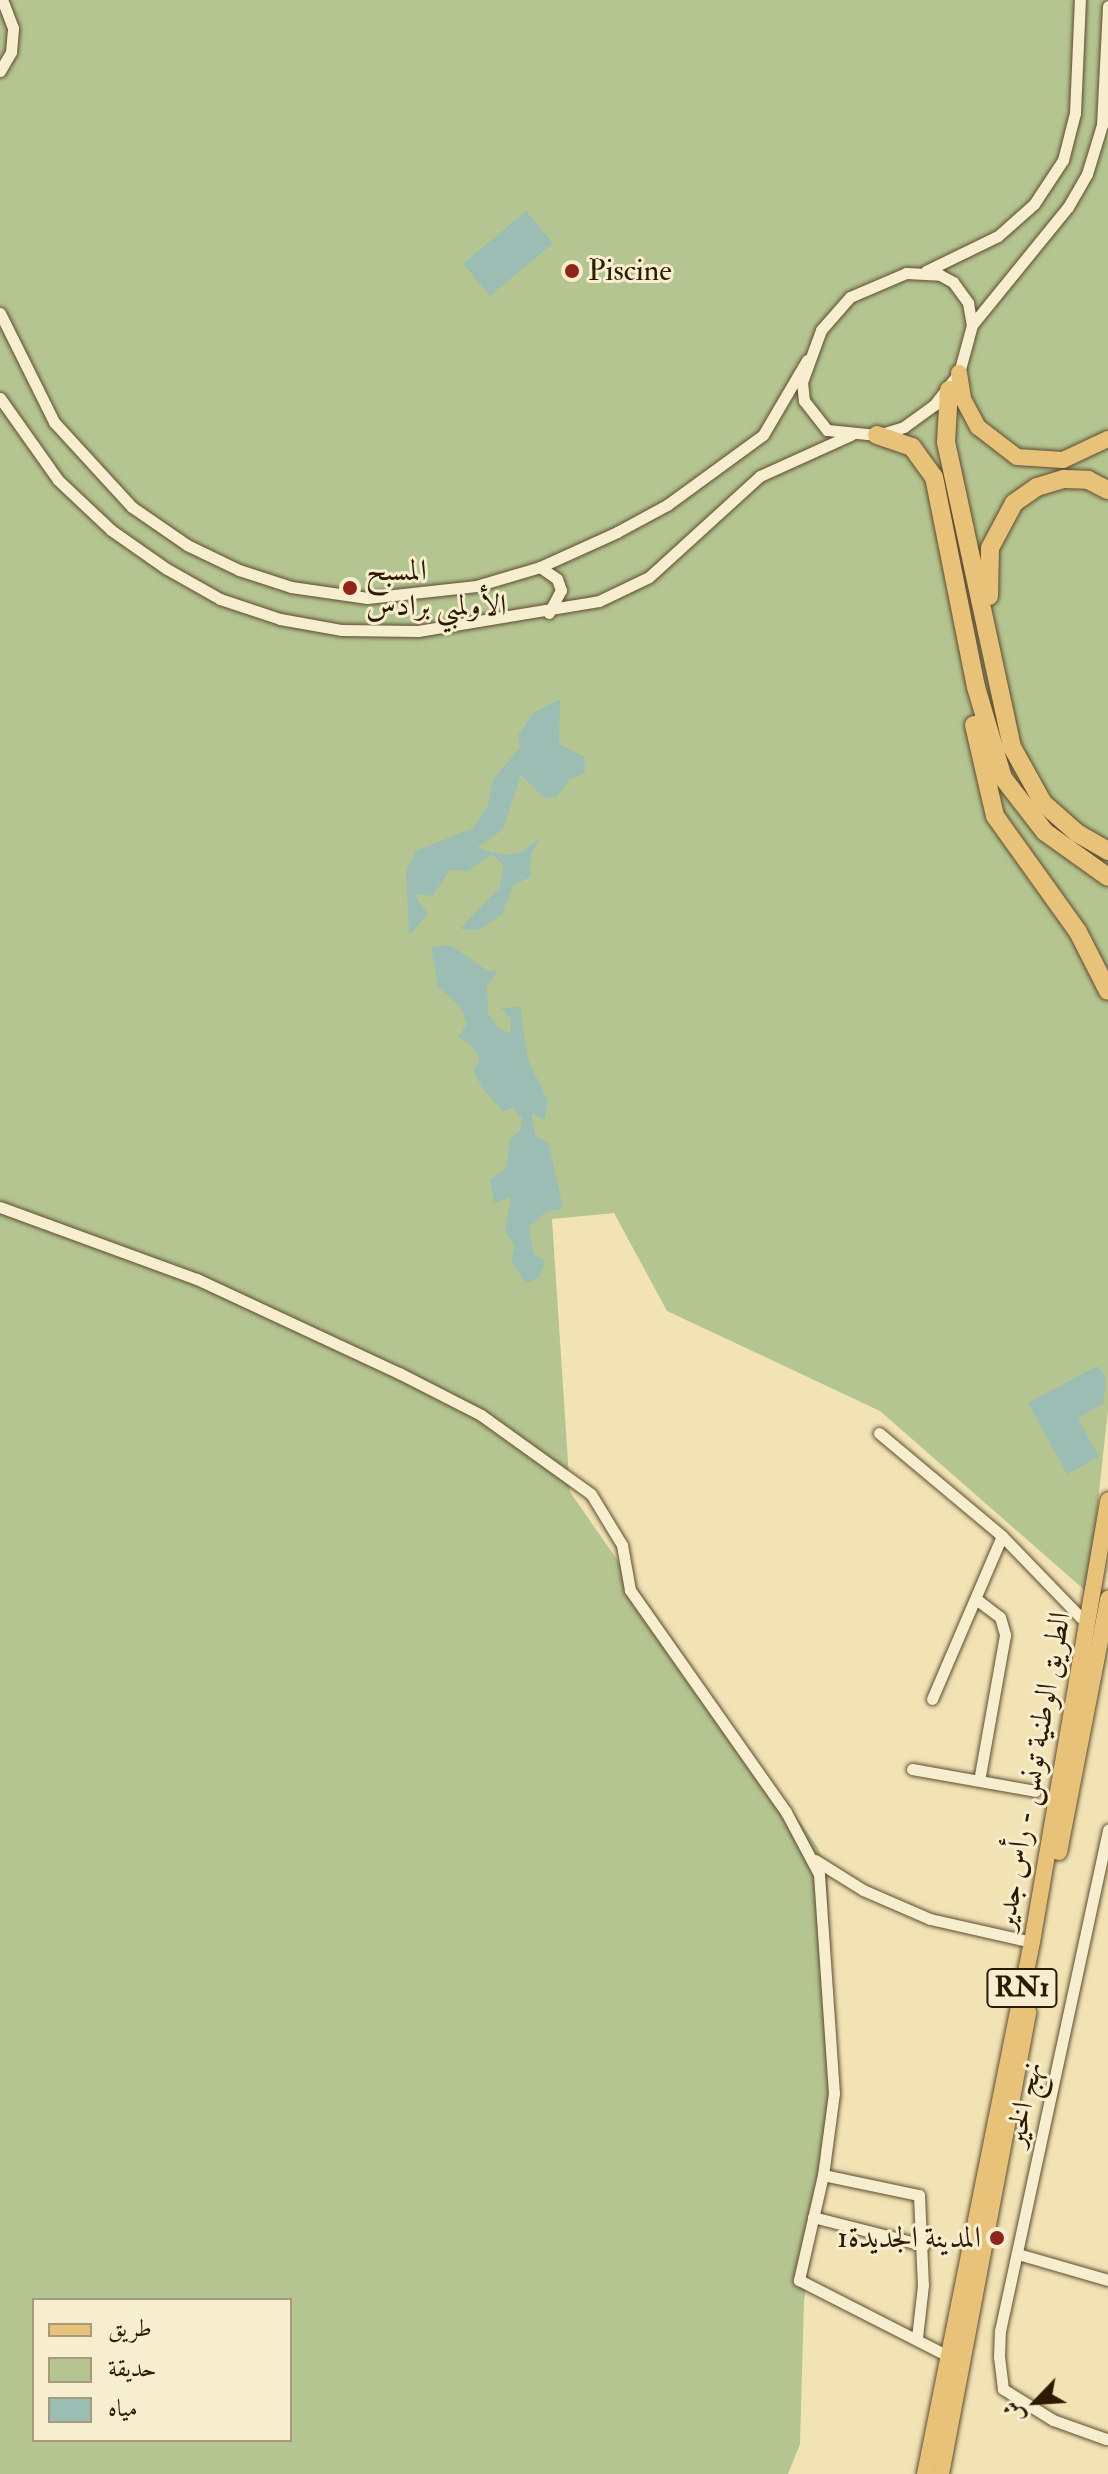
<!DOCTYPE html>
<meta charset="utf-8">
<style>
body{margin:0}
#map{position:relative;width:1108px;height:2474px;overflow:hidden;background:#f2e3b5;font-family:"IM FELL Double Pica",Amiri,serif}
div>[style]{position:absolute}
.green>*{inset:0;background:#b5c591}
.water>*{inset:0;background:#9cbdb3;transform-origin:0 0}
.roads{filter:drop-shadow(0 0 2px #5e4c2f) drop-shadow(0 0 2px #5e4c2f)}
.minor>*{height:11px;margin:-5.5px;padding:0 5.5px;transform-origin:5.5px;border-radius:5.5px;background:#f7edcf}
.primary>*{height:16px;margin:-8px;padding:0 8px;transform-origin:8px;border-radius:8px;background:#e9c27a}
.trunk>*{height:18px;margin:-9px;padding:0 9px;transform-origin:9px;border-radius:9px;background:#e9c27a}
.dots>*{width:22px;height:22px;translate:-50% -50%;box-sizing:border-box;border:4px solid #f7edcf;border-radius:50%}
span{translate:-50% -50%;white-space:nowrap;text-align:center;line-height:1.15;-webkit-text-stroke:6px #f7edcf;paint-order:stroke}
.shield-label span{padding:2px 6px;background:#f7edcf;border:2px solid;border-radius:6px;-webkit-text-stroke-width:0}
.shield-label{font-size:28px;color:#2c1a02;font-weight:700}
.poi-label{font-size:30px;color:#2c1a02}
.left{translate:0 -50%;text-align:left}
.right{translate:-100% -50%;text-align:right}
.street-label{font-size:30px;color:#2c1a02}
.legend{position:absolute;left:32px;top:2298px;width:260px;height:144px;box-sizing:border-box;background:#f7edcf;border:2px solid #a6997d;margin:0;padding:10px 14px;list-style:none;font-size:24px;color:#2c1a02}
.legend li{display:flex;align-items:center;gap:16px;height:40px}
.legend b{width:40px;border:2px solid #a6997d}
.north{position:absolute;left:996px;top:2362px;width:80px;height:80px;-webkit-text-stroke:6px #f7edcf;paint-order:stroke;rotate:245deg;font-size:22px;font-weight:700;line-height:32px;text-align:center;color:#2c1a02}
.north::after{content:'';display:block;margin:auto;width:28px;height:36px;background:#2c1a02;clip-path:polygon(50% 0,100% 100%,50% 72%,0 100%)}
</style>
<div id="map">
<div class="green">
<div style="clip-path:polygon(evenodd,0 0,1108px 0,1108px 1410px,1088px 1593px,880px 1411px,667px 1311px,614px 1213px,552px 1219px,570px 1492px,818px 1848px,827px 1871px,837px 2091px,804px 2301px,800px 2444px,788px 2474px,0 2474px,0 0,34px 2300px,290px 2300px,290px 2440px,34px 2440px,34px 2300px)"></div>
</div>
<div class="water">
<div style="left:526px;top:211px;width:42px;height:82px;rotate:50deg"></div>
<div style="clip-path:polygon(560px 699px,559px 744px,584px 757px,585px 773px,570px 779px,556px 797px,544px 798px,521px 775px,503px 829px,477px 848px,503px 855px,522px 852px,540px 837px,531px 854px,530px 877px,513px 886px,502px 914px,479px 930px,460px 929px,499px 888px,504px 866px,492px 854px,468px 871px,450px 870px,432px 896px,414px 894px,428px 914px,409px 935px,406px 871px,416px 851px,473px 828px,488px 805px,493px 779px,520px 748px,518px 735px,533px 713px)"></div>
<div style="clip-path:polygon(450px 945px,488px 971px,498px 970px,487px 986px,488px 1013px,499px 1029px,510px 1033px,511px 1019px,501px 1008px,520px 1007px,528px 1059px,548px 1102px,544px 1120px,531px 1113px,536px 1136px,549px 1144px,563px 1208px,546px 1212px,529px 1227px,534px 1254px,545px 1261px,539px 1278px,526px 1283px,511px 1261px,515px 1245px,505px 1232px,511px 1197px,494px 1203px,490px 1180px,506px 1168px,510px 1139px,520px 1130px,522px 1119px,513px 1107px,503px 1111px,482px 1088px,473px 1069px,480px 1062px,474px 1048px,458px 1036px,467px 1024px,461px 1008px,438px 986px,431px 947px)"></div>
<div style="clip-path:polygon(1097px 1366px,1106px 1377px,1103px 1404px,1078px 1418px,1099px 1457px,1067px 1474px,1028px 1403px)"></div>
</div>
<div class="roads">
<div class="minor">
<div style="left:0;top:71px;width:22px;rotate:-60deg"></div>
<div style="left:11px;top:52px;width:24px;rotate:-85deg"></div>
<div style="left:13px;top:28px;width:30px;rotate:-111deg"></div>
<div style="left:926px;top:271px;width:80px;rotate:-25.9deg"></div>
<div style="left:998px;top:236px;width:48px;rotate:-41.6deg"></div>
<div style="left:1034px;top:204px;width:53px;rotate:-56.6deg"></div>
<div style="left:1063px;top:160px;width:49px;rotate:-75.7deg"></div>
<div style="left:1075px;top:113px;width:113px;rotate:-87.5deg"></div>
<div style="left:906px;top:273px;width:34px;rotate:3deg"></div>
<div style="left:940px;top:275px;width:15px;rotate:28deg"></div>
<div style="left:953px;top:282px;width:26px;rotate:54deg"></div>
<div style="left:968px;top:303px;width:22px;rotate:80deg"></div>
<div style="left:972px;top:325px;width:50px;rotate:105.2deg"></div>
<div style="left:959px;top:373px;width:41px;rotate:128deg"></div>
<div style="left:934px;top:405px;width:37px;rotate:144deg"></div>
<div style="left:904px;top:427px;width:28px;rotate:163deg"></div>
<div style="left:877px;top:435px;width:50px;rotate:-174.3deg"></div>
<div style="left:827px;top:430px;width:37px;rotate:-128deg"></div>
<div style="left:804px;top:401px;width:19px;rotate:-96deg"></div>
<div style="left:802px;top:382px;width:55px;rotate:-69.9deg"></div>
<div style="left:821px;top:330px;width:44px;rotate:-48.7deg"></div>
<div style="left:850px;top:297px;width:61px;rotate:-23.2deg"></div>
<div style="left:0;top:313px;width:122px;rotate:63.6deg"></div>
<div style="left:54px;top:422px;width:115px;rotate:47.5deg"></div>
<div style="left:132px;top:507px;width:67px;rotate:34.6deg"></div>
<div style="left:187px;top:545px;width:58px;rotate:25.7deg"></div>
<div style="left:239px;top:570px;width:55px;rotate:18.1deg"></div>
<div style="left:291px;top:587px;width:77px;rotate:8.2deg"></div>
<div style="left:367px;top:598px;width:110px;rotate:-6.3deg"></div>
<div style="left:476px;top:586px;width:67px;rotate:-16.5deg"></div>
<div style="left:540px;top:567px;width:85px;rotate:-24.4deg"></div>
<div style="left:617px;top:532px;width:57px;rotate:-28.4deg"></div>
<div style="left:667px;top:505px;width:119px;rotate:-36.1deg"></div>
<div style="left:763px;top:435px;width:87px;rotate:-59.6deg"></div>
<div style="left:972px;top:325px;width:152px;rotate:-50.9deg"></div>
<div style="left:1068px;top:207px;width:38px;rotate:-60deg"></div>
<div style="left:1087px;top:174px;width:51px;rotate:-73deg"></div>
<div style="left:1102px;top:125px;width:119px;rotate:-87.1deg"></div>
<div style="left:0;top:398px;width:100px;rotate:54.7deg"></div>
<div style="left:58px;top:480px;width:73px;rotate:43.3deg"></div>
<div style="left:111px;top:530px;width:68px;rotate:34.9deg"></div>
<div style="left:167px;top:569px;width:61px;rotate:29.5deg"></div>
<div style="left:220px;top:599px;width:63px;rotate:18.4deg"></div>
<div style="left:280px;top:619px;width:63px;rotate:10.1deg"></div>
<div style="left:342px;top:630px;width:76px;rotate:0.8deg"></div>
<div style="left:418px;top:631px;width:183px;rotate:-9.4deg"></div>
<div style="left:599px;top:601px;width:55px;rotate:-25.6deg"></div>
<div style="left:649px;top:577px;width:150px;rotate:-42.3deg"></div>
<div style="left:760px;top:476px;width:100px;rotate:-24.3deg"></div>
<div style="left:540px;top:567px;width:21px;rotate:35deg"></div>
<div style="left:557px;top:579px;width:12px;rotate:70deg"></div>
<div style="left:561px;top:590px;width:26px;rotate:118deg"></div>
<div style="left:0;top:1207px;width:210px;rotate:20.1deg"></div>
<div style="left:197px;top:1279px;width:223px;rotate:25deg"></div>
<div style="left:399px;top:1373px;width:92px;rotate:27.1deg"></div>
<div style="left:481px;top:1415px;width:135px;rotate:35.7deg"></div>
<div style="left:591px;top:1494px;width:60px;rotate:58.7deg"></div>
<div style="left:622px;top:1545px;width:46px;rotate:79.9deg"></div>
<div style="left:630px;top:1590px;width:271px;rotate:54.9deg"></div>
<div style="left:786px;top:1812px;width:70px;rotate:62deg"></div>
<div style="left:819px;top:1874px;width:220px;rotate:86.1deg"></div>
<div style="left:834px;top:2093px;width:83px;rotate:97.6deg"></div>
<div style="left:823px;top:2175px;width:108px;rotate:102.9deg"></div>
<div style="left:799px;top:2280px;width:167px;rotate:27deg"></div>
<div style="left:879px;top:1433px;width:160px;rotate:39.9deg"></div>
<div style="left:1002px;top:1536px;width:121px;rotate:46deg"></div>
<div style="left:976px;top:1599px;width:30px;rotate:37deg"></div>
<div style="left:1000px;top:1617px;width:19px;rotate:74deg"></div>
<div style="left:1005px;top:1635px;width:148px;rotate:100.1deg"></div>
<div style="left:932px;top:1699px;width:177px;rotate:-66.8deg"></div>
<div style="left:912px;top:1769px;width:125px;rotate:10.1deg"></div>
<div style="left:815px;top:1860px;width:57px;rotate:32deg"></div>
<div style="left:863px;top:1890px;width:73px;rotate:23.4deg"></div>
<div style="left:930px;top:1919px;width:105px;rotate:12.7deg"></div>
<div style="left:823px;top:2175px;width:98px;rotate:11.8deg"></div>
<div style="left:919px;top:2195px;width:90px;rotate:87.5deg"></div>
<div style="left:923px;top:2285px;width:53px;rotate:96.5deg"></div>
<div style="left:813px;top:2217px;width:114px;rotate:14.3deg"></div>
<div style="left:1018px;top:2254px;width:94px;rotate:16.1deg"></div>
<div style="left:1106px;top:2439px;width:56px;rotate:-160.3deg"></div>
<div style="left:1053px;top:2420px;width:59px;rotate:-148.2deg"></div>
<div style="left:1003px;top:2389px;width:32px;rotate:-97deg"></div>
<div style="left:999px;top:2357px;width:26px;rotate:-88deg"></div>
<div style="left:1000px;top:2331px;width:513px;rotate:-77.83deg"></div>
</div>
<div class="primary">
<div style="left:959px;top:373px;width:26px;rotate:81deg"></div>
<div style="left:963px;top:399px;width:32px;rotate:62deg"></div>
<div style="left:978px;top:427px;width:49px;rotate:37.6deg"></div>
<div style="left:1017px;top:457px;width:46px;rotate:3.7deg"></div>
<div style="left:1063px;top:460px;width:50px;rotate:-25deg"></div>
<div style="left:1059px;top:1852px;width:258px;rotate:-79deg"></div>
<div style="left:925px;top:2474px;width:543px;rotate:-78.63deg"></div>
<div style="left:1032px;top:1942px;width:448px;rotate:-80.2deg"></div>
<div style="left:941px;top:2474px;width:470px;rotate:-79.3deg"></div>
</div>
<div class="trunk">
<div style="left:949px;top:390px;width:52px;rotate:93.3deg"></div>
<div style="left:946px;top:442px;width:312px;rotate:77.8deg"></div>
<div style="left:1012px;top:747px;width:64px;rotate:61deg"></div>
<div style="left:1043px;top:803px;width:45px;rotate:41.4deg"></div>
<div style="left:1077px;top:833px;width:36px;rotate:30deg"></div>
<div style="left:877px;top:435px;width:37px;rotate:19deg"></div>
<div style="left:912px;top:447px;width:37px;rotate:54deg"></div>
<div style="left:934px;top:477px;width:214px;rotate:78.7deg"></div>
<div style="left:976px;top:687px;width:95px;rotate:73.5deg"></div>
<div style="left:1003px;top:778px;width:68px;rotate:52.1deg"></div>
<div style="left:1045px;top:832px;width:77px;rotate:35.5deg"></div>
<div style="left:989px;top:596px;width:48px;rotate:-88.8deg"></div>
<div style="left:990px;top:548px;width:51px;rotate:-61.9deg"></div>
<div style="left:1014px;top:503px;width:28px;rotate:-35deg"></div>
<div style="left:1037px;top:487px;width:28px;rotate:-17deg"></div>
<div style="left:1064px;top:479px;width:24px;rotate:2deg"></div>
<div style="left:1088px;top:480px;width:22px;rotate:27deg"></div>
<div style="left:974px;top:725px;width:93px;rotate:77deg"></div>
<div style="left:995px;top:816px;width:143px;rotate:54.4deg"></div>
<div style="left:1078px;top:932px;width:66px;rotate:63deg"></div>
</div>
</div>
<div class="dots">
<div style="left:572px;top:271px;background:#8f2418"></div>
<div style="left:350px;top:588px;background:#8f2418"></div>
<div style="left:997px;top:2238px;background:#8f2418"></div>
</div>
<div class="shield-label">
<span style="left:1022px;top:1988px">RN1</span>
</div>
<div class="poi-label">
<span class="left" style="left:588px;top:271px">Piscine</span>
<span class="left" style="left:366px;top:588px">المسبح<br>الأولمبي برادس</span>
<span class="right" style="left:981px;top:2238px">المدينة الجديدة1</span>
</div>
<div class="street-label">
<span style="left:1033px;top:1771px;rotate:-80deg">الطريق الوطنية تونس - رأس جدير</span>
<span style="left:1024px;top:2104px;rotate:-78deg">نهج الخير</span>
</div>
<ul class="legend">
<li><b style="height:10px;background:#e9c27a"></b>طريق</li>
<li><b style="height:22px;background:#b5c591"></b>حديقة</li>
<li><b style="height:22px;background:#9cbdb3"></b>مياه</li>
</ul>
<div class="north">ش</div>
</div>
